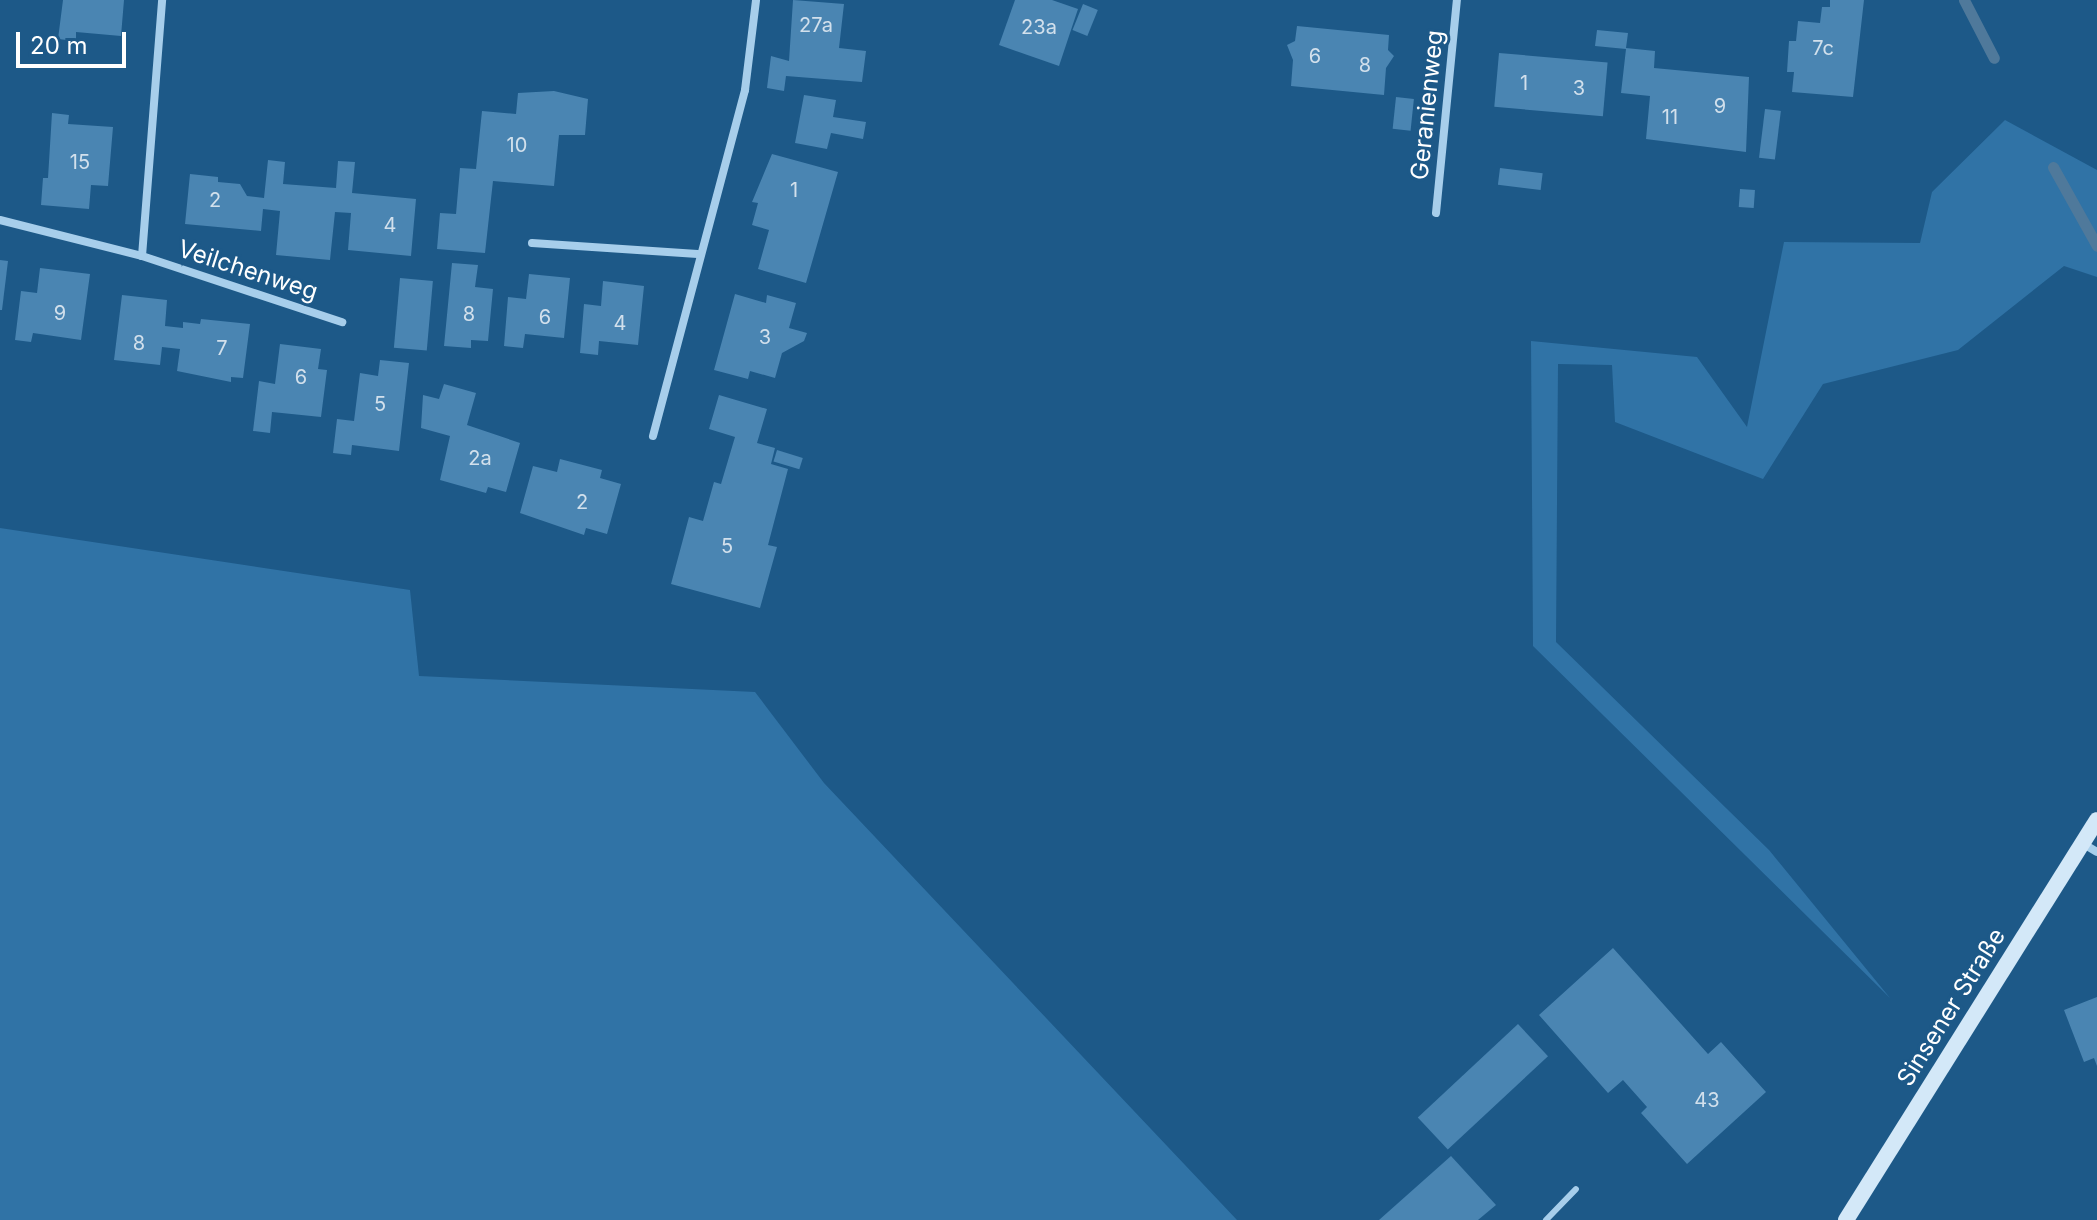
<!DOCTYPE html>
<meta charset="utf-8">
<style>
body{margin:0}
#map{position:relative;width:2097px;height:1220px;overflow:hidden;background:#1d5988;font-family:Inter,sans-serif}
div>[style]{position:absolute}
.green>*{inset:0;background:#3073a6}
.stream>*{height:11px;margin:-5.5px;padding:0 5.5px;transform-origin:5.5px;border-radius:5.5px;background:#4f799b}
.building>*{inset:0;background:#4a85b2;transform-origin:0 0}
.lane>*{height:6px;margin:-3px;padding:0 3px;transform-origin:3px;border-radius:3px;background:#a7ceeb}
.street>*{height:8px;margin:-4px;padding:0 4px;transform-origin:4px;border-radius:4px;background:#a7ceeb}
.secondary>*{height:16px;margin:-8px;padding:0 8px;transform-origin:8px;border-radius:8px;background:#d3e8f8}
span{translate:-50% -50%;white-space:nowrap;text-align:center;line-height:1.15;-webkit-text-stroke:6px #1d5988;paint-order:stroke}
.number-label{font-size:20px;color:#d2e0ec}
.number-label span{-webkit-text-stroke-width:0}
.street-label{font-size:24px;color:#fff}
.scale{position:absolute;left:16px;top:32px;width:110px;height:36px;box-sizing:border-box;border:4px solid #fff;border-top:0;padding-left:10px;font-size:24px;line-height:28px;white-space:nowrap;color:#fff;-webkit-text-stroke:6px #1d5988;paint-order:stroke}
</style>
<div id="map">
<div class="green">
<div style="clip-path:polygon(2005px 120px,2097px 170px,2097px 277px,2064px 266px,1958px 350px,1823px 384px,1763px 479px,1615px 422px,1612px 365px,1558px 364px,1556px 642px,1769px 850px,1890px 998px,1533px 646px,1531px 341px,1697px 357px,1747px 427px,1784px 242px,1920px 243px,1932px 192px)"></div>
<div style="clip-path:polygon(0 528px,410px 590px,419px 676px,755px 692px,824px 783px,1237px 1220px,0 1220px)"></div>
</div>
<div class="stream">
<div style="left:1964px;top:0;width:65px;rotate:62.7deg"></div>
<div style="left:2053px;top:167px;width:90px;rotate:60.9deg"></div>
</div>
<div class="building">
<div style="clip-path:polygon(63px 0,124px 0,121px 36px,76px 32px,76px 41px,58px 39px)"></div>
<div style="clip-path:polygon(793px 0,844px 4px,839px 48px,866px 51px,862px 82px,786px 76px,784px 91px,767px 88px,771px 56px,789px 61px)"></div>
<div style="clip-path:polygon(1015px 0,1052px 0,1078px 9px,1059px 66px,999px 45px)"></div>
<div style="clip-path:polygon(1830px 0,1864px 0,1853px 97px,1792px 92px,1794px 72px,1787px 72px,1789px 41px,1796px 41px,1798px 21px,1820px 23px,1822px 7px,1830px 7px)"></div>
<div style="left:1083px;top:4px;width:16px;height:28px;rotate:22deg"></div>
<div style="clip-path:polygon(1297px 26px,1389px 35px,1388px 50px,1394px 56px,1386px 68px,1384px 95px,1291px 86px,1293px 60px,1287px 45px,1295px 41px)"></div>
<div style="clip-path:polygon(1597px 30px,1628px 33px,1626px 48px,1655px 51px,1654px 68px,1749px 77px,1746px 152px,1646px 139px,1650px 96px,1621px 93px,1626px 49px,1595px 46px)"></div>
<div style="left:1499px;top:53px;width:109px;height:54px;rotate:5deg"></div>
<div style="clip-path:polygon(554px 91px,588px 99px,585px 135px,559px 135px,554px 186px,493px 181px,485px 253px,437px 249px,440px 213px,456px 214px,460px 168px,476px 169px,482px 111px,516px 114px,518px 93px)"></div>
<div style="clip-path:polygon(804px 95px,836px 100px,833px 117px,866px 122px,863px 139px,831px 133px,827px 149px,795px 143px)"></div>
<div style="left:1396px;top:97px;width:18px;height:32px;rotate:6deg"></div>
<div style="left:1765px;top:109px;width:16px;height:49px;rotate:7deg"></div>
<div style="clip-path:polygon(52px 113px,69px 115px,68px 124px,113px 127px,108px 186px,91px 185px,89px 209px,41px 205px,43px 178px,48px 178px)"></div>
<div style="clip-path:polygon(772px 154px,838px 172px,806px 283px,758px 269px,769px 230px,752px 225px,758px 203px,752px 202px)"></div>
<div style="clip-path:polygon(268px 160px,285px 162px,283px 184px,336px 188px,338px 161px,355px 162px,352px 193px,416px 199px,411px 256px,348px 250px,351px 213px,335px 212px,330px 260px,276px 255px,280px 211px,263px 209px,261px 231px,185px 224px,190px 174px,218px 177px,218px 182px,240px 184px,247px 196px,264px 198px)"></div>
<div style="left:1500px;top:168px;width:43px;height:17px;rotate:7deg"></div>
<div style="left:1740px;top:189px;width:15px;height:18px;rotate:4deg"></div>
<div style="clip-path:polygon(0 260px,8px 261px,2px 310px,0 310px)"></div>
<div style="clip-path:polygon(452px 263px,478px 265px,475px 287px,493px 289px,488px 341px,471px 340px,471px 348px,444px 346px)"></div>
<div style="clip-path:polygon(40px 268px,90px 274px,81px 340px,33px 333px,31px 342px,15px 340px,21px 291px,37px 293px)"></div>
<div style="clip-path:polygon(529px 274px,570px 278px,564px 338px,525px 334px,523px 348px,504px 346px,508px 297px,526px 299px)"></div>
<div style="left:400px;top:278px;width:33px;height:70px;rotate:5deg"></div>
<div style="clip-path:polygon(603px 281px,644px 286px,638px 345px,599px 341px,598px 355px,580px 353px,584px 304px,601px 306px)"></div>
<div style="clip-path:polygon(735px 294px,766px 303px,767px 295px,796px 303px,789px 328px,807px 333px,804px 341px,782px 353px,775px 378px,750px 371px,748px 379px,714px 370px)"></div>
<div style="clip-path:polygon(122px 295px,167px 300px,165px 326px,183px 328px,183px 322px,200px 324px,201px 319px,250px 324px,243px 378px,231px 377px,231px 382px,177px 371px,180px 349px,162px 347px,160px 365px,114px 360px)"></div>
<div style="clip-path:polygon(280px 344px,321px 349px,318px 369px,327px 370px,321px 417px,272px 412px,270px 433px,253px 431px,259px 381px,275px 384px)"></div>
<div style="clip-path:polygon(380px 360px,409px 363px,399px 451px,352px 445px,351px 455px,333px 453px,337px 419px,354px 421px,360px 373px,378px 376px)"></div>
<div style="clip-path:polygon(444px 384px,476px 393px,467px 425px,520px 443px,506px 492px,488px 487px,486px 493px,440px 480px,450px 436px,421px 428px,423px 395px,439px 399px)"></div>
<div style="clip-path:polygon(719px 395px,767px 409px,757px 443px,775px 448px,771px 464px,788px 469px,768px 545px,777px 547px,760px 608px,671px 584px,689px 517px,703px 521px,714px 482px,721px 484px,735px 437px,709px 429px)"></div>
<div style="left:777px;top:450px;width:27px;height:12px;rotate:17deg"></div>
<div style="clip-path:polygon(560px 459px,602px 470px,600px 478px,621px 484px,607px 534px,586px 528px,584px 535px,520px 513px,533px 466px,557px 472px)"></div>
<div style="clip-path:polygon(1613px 948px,1708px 1054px,1721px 1042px,1766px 1092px,1687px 1164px,1641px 1113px,1647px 1107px,1623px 1080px,1608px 1093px,1539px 1015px)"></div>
<div style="clip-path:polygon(2097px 997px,2097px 1066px,2094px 1058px,2084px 1062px,2064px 1010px)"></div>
<div style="left:1518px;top:1024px;width:44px;height:137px;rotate:47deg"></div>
<div style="clip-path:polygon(1451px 1156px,1496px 1205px,1478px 1220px,1379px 1220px)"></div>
</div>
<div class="lane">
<div style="left:1546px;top:1220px;width:43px;rotate:-45.9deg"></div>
</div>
<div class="street">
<div style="left:1436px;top:213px;width:214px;rotate:-84.4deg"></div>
<div style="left:0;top:220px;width:146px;rotate:14.2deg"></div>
<div style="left:142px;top:256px;width:257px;rotate:-85.5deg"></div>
<div style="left:532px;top:243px;width:166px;rotate:3.8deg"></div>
<div style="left:142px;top:256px;width:211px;rotate:18.3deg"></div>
<div style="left:653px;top:436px;width:358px;rotate:-75.1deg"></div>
<div style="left:745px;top:90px;width:91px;rotate:-83deg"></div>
<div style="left:2082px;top:843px;width:17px;rotate:31deg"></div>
</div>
<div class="secondary">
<div style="left:1846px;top:1220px;width:472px;rotate:-57.9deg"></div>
</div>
<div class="number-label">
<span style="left:816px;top:25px">27a</span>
<span style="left:1039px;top:27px">23a</span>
<span style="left:1823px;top:48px">7c</span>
<span style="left:1315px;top:56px">6</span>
<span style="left:1365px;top:65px">8</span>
<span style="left:1524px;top:83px">1</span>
<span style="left:1579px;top:88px">3</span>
<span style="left:1720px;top:106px">9</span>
<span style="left:1670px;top:117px">11</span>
<span style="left:517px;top:145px">10</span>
<span style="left:80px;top:162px">15</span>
<span style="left:794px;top:190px">1</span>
<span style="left:215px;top:200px">2</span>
<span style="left:390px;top:225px">4</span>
<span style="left:60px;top:313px">9</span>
<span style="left:469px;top:314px">8</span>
<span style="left:545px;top:317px">6</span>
<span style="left:620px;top:323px">4</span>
<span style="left:765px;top:337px">3</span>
<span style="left:139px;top:343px">8</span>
<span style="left:222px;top:348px">7</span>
<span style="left:301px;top:377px">6</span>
<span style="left:380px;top:404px">5</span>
<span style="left:480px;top:458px">2a</span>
<span style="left:582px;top:502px">2</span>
<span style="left:727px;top:546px">5</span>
<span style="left:1707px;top:1100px">43</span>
</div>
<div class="street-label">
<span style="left:1427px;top:105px;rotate:-84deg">Geranienweg</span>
<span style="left:248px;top:270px;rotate:18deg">Veilchenweg</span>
<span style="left:1951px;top:1007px;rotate:-58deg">Sinsener Straße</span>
</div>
<div class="scale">20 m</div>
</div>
